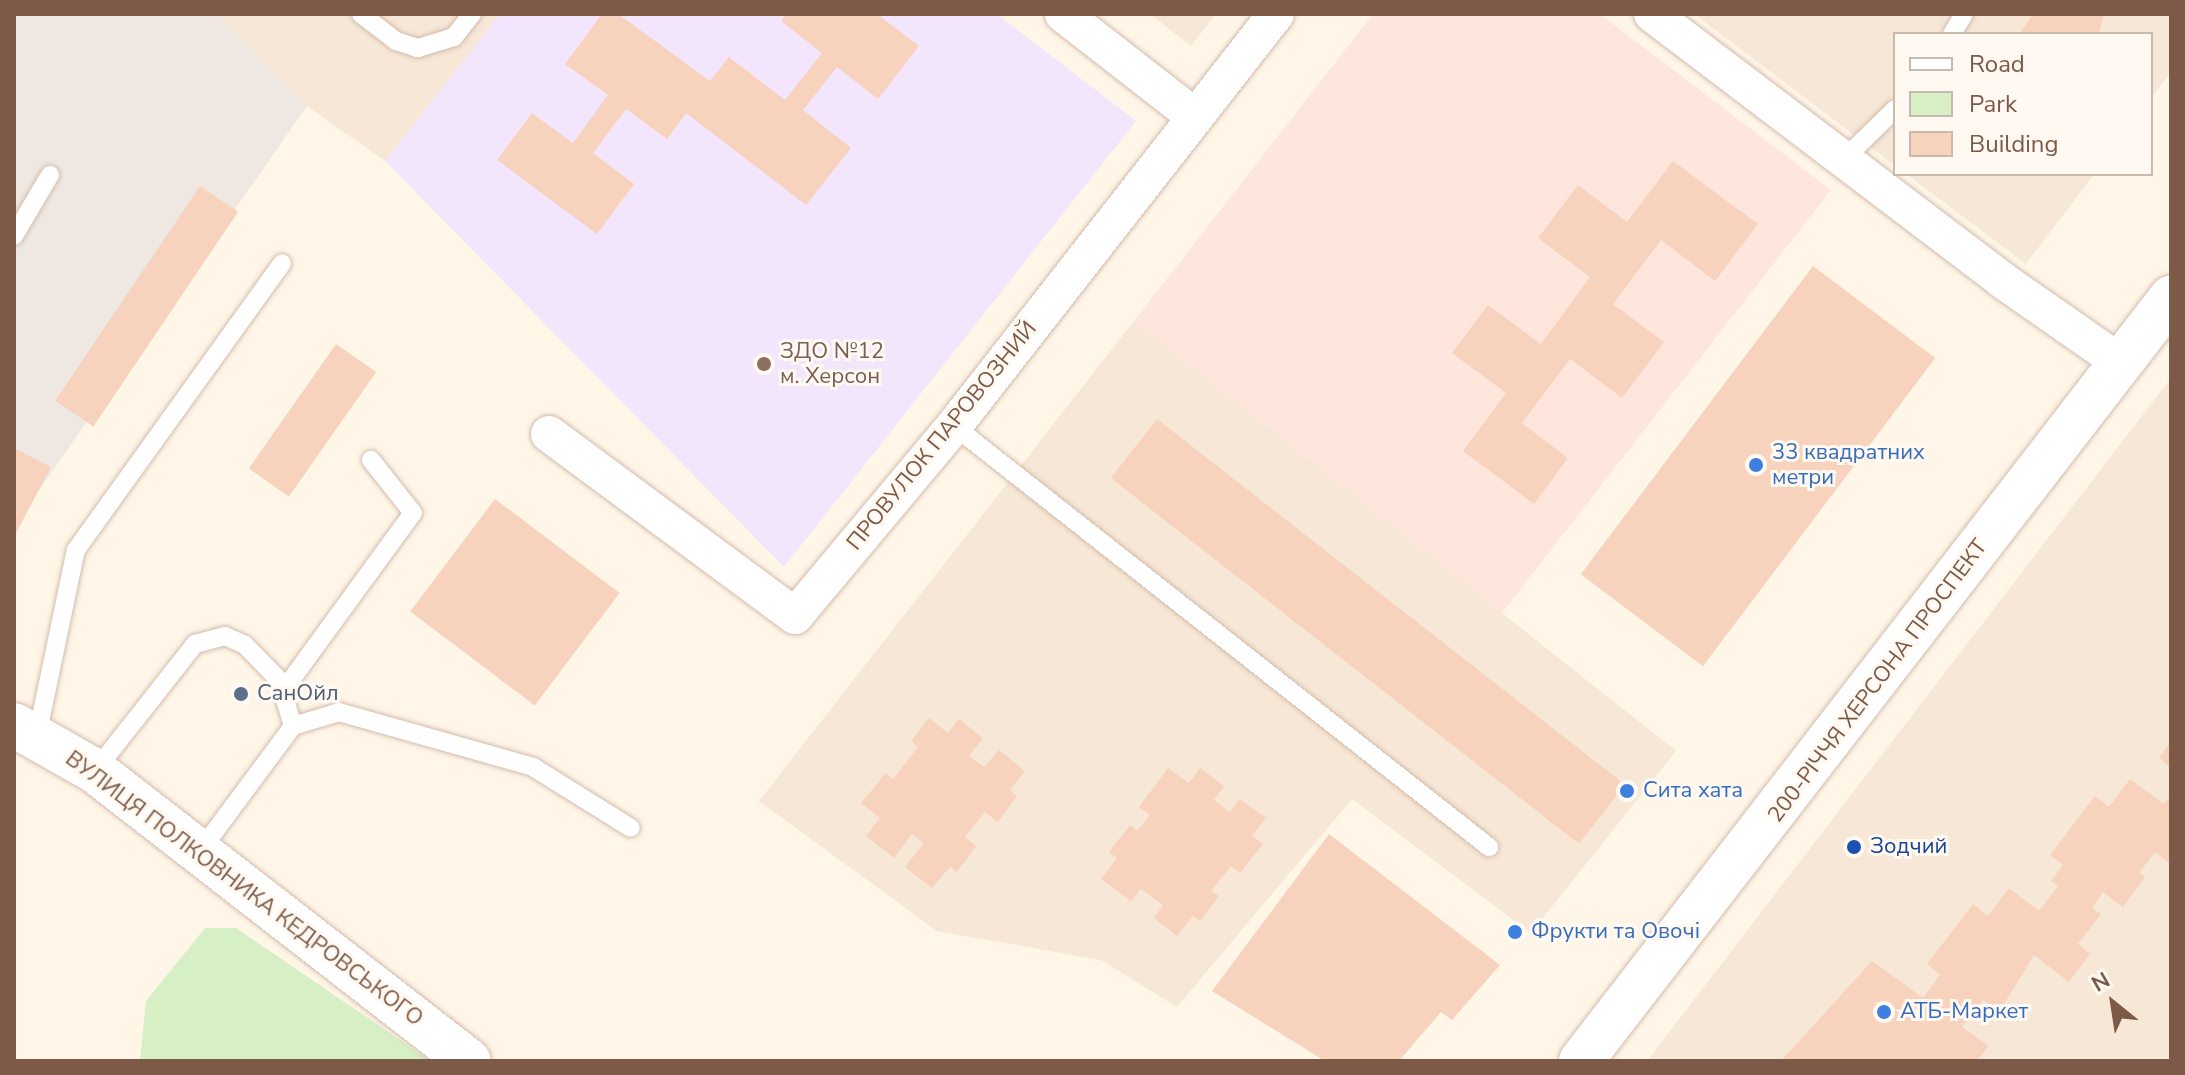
<!DOCTYPE html>
<meta charset="utf-8">
<style>
body{margin:0}
#map{position:relative;width:2185px;height:1075px;overflow:hidden;background:#fff6e8;font-family:"Nunito Sans",sans-serif}
div>[style]{position:absolute}
.residential>*{inset:0;background:#f7e7d6}
.commercial>*{inset:0;background:#ffe6dc}
.industrial>*{inset:0;background:#efe8e2}
.education>*{inset:0;background:#f3e5fc}
.green>*{inset:0;background:#d6efc4}
.building>*{inset:0;background:#f7d3bd;transform-origin:0 0}
.roads{filter:drop-shadow(0 0 2px #d3bcac) drop-shadow(0 0 2px #d3bcac)}
.lane>*{height:18px;margin:-9px;padding:0 9px;transform-origin:9px;border-radius:9px;background:#fff}
.street>*{height:36px;margin:-18px;padding:0 18px;transform-origin:18px;border-radius:18px;background:#fff}
.secondary>*{height:44px;margin:-22px;padding:0 22px;transform-origin:22px;border-radius:22px;background:#fff}
.dots>*{width:22px;height:22px;translate:-50% -50%;box-sizing:border-box;border:4px solid #fff9f1;border-radius:50%}
span{translate:-50% -50%;white-space:nowrap;text-align:center;line-height:1.15;-webkit-text-stroke:6px #fff9f1;paint-order:stroke}
.education-label{font-size:22px;color:#785e54}
.left{translate:0 -50%;text-align:left}
.street-label{font-size:22px;color:#7d5a48}
.shop-label{font-size:22px;color:#366cbe}
.service-label{font-size:22px;color:#4e5e75}
.transit-label{font-size:22px;color:#164399}
.frame{position:absolute;inset:0;border:16px solid #7d5a48;pointer-events:none}
.legend{position:absolute;left:1893px;top:32px;width:260px;height:144px;box-sizing:border-box;background:#fff9f1;border:2px solid #cbb9ad;margin:0;padding:10px 14px;list-style:none;font-size:24px;color:#7d5a48}
.legend li{display:flex;align-items:center;gap:16px;height:40px}
.legend b{width:40px;border:2px solid #cbb9ad}
.north{position:absolute;left:2073px;top:963px;width:80px;height:80px;-webkit-text-stroke:6px #fff9f1;paint-order:stroke;rotate:330deg;font-size:22px;font-weight:700;line-height:32px;text-align:center;color:#7d5a48}
.north::after{content:'';display:block;margin:auto;width:28px;height:36px;background:#7d5a48;clip-path:polygon(50% 0,100% 100%,50% 72%,0 100%)}
</style>
<div id="map">
<div class="residential">
<div style="clip-path:polygon(218px 14px,500px 14px,385px 161px,307px 106px)"></div>
<div style="clip-path:polygon(1150px 14px,1216px 14px,1191px 46px)"></div>
<div style="clip-path:polygon(1694px 14px,2171px 14px,2171px 72px,2151px 98px,2151px 34px,1895px 34px,1895px 166px)"></div>
<div style="clip-path:polygon(1906px 174px,2094px 174px,2026px 264px)"></div>
<div style="clip-path:polygon(1134px 321px,1676px 751px,1531px 933px,1352px 799px,1177px 1007px,1101px 960px,937px 931px,759px 801px)"></div>
<div style="clip-path:polygon(2171px 378px,2171px 1061px,1647px 1061px)"></div>
</div>
<div class="commercial">
<div style="clip-path:polygon(1373px 14px,1600px 14px,1831px 190px,1502px 613px,1134px 321px)"></div>
</div>
<div class="industrial">
<div style="clip-path:polygon(14px 14px,218px 14px,307px 106px,14px 526px)"></div>
</div>
<div class="education">
<div style="clip-path:polygon(500px 14px,997px 14px,1136px 121px,784px 567px,385px 161px)"></div>
</div>
<div class="green">
<div style="clip-path:polygon(205px 928px,236px 928px,431px 1061px,140px 1061px,146px 1001px)"></div>
</div>
<div class="building">
<div style="clip-path:polygon(602px 14px,618px 14px,710px 81px,729px 57px,785px 100px,822px 53px,781px 21px,787px 14px,877px 14px,919px 46px,878px 99px,837px 67px,803px 110px,851px 148px,806px 205px,686px 113px,667px 139px,626px 109px,593px 153px,634px 184px,597px 234px,497px 160px,532px 113px,573px 143px,608px 95px,565px 64px)"></div>
<div style="clip-path:polygon(2033px 14px,2104px 14px,2099px 34px,2019px 34px)"></div>
<div style="clip-path:polygon(1673px 161px,1758px 224px,1715px 281px,1661px 240px,1613px 304px,1664px 342px,1622px 398px,1570px 359px,1522px 423px,1568px 458px,1534px 504px,1463px 451px,1506px 393px,1452px 353px,1488px 305px,1541px 344px,1590px 277px,1538px 238px,1578px 185px,1627px 222px)"></div>
<div style="left:200px;top:186px;width:46px;height:259px;rotate:34deg"></div>
<div style="left:1813px;top:266px;width:153px;height:386px;rotate:37deg"></div>
<div style="left:336px;top:344px;width:49px;height:152px;rotate:35deg"></div>
<div style="left:1157px;top:419px;width:594px;height:75px;rotate:38deg"></div>
<div style="clip-path:polygon(14px 448px,51px 467px,14px 537px)"></div>
<div style="left:495px;top:499px;width:156px;height:141px;rotate:37deg"></div>
<div style="clip-path:polygon(929px 718px,948px 733px,959px 719px,983px 738px,969px 756px,984px 767px,999px 750px,1025px 771px,1010px 790px,1017px 796px,998px 822px,985px 812px,965px 837px,976px 846px,957px 872px,950px 867px,932px 888px,905px 867px,924px 843px,912px 834px,894px 858px,866px 836px,880px 818px,861px 803px,886px 773px,893px 779px,918px 747px,911px 741px)"></div>
<div style="clip-path:polygon(2171px 742px,2171px 768px,2159px 758px)"></div>
<div style="clip-path:polygon(1168px 768px,1189px 783px,1200px 768px,1224px 786px,1214px 800px,1230px 812px,1240px 799px,1266px 818px,1252px 836px,1263px 844px,1240px 873px,1231px 866px,1211px 891px,1219px 896px,1200px 921px,1193px 916px,1177px 936px,1154px 918px,1163px 905px,1141px 889px,1131px 901px,1101px 879px,1117px 858px,1109px 852px,1130px 825px,1137px 831px,1150px 815px,1139px 807px)"></div>
<div style="clip-path:polygon(2130px 779px,2164px 804px,2171px 795px,2171px 864px,2155px 852px,2139px 873px,2145px 877px,2123px 907px,2103px 892px,2092px 908px,2101px 914px,2078px 944px,2090px 954px,2069px 982px,2034px 955px,1999px 1012px,1983px 1000px,1962px 1027px,1989px 1046px,1976px 1061px,1781px 1061px,1872px 961px,1923px 998px,1940px 975px,1927px 964px,1973px 904px,1988px 916px,2009px 888px,2039px 911px,2058px 886px,2051px 881px,2063px 865px,2050px 855px,2095px 796px,2109px 807px)"></div>
<div style="clip-path:polygon(1329px 834px,1500px 965px,1452px 1020px,1441px 1012px,1399px 1061px,1325px 1061px,1212px 991px)"></div>
</div>
<div class="roads">
<div class="lane">
<div style="left:361px;top:14px;width:44px;rotate:37.6deg"></div>
<div style="left:396px;top:41px;width:23px;rotate:18deg"></div>
<div style="left:418px;top:48px;width:38px;rotate:-17deg"></div>
<div style="left:454px;top:37px;width:29px;rotate:-52deg"></div>
<div style="left:1952px;top:34px;width:23px;rotate:-59deg"></div>
<div style="left:1844px;top:159px;width:71px;rotate:-44.4deg"></div>
<div style="left:14px;top:236px;width:71px;rotate:-59.5deg"></div>
<div style="left:954px;top:426px;width:681px;rotate:38.2deg"></div>
<div style="left:283px;top:691px;width:220px;rotate:-53.9deg"></div>
<div style="left:413px;top:513px;width:68px;rotate:-128.4deg"></div>
<div style="left:293px;top:726px;width:48px;rotate:-16.9deg"></div>
<div style="left:339px;top:712px;width:202px;rotate:15.8deg"></div>
<div style="left:533px;top:767px;width:115px;rotate:31.9deg"></div>
<div style="left:37px;top:736px;width:190px;rotate:-78.2deg"></div>
<div style="left:76px;top:550px;width:353px;rotate:-54.3deg"></div>
<div style="left:95px;top:771px;width:162px;rotate:-51.8deg"></div>
<div style="left:195px;top:644px;width:31px;rotate:-15deg"></div>
<div style="left:225px;top:636px;width:22px;rotate:24deg"></div>
<div style="left:245px;top:645px;width:49px;rotate:45.8deg"></div>
<div style="left:279px;top:680px;width:48px;rotate:73.1deg"></div>
<div style="left:293px;top:726px;width:156px;rotate:126.6deg"></div>
</div>
<div class="street">
<div style="left:1063px;top:14px;width:166px;rotate:37.9deg"></div>
<div style="left:1652px;top:14px;width:440px;rotate:37.2deg"></div>
<div style="left:2002px;top:280px;width:145px;rotate:34.9deg"></div>
<div style="left:549px;top:434px;width:306px;rotate:36.5deg"></div>
<div style="left:795px;top:616px;width:248px;rotate:-50.1deg"></div>
<div style="left:954px;top:426px;width:523px;rotate:-51.99deg"></div>
</div>
<div class="secondary">
<div style="left:14px;top:725px;width:93px;rotate:29.6deg"></div>
<div style="left:95px;top:771px;width:473px;rotate:37.8deg"></div>
<div style="left:1581px;top:1061px;width:965px;rotate:-52.29deg"></div>
</div>
</div>
<div class="dots">
<div style="left:764px;top:364px;background:#8d6e63"></div>
<div style="left:1756px;top:465px;background:#3f7fe0"></div>
<div style="left:241px;top:694px;background:#5c6f8a"></div>
<div style="left:1627px;top:791px;background:#3f7fe0"></div>
<div style="left:1854px;top:847px;background:#1a4fb4"></div>
<div style="left:1515px;top:932px;background:#3f7fe0"></div>
<div style="left:1884px;top:1012px;background:#3f7fe0"></div>
</div>
<div class="education-label">
<span class="left" style="left:780px;top:364px">ЗДО №12<br>м. Херсон</span>
</div>
<div class="street-label">
<span style="left:942px;top:436px;rotate:-51deg">ПРОВУЛОК ПАРОВОЗНИЙ</span>
<span style="left:1878px;top:681px;rotate:-53deg">200-РІЧЧЯ ХЕРСОНА ПРОСПЕКТ</span>
<span style="left:244px;top:889px;rotate:37deg">ВУЛИЦЯ ПОЛКОВНИКА КЕДРОВСЬКОГО</span>
</div>
<div class="shop-label">
<span class="left" style="left:1772px;top:465px">33 квадратних<br>метри</span>
<span class="left" style="left:1643px;top:791px">Сита хата</span>
<span class="left" style="left:1531px;top:932px">Фрукти та Овочі</span>
<span class="left" style="left:1900px;top:1012px">АТБ-Маркет</span>
</div>
<div class="service-label">
<span class="left" style="left:257px;top:694px">СанОйл</span>
</div>
<div class="transit-label">
<span class="left" style="left:1870px;top:847px">Зодчий</span>
</div>
<div class="frame"></div>
<ul class="legend">
<li><b style="height:10px;background:#fff"></b>Road</li>
<li><b style="height:22px;background:#d6efc4"></b>Park</li>
<li><b style="height:22px;background:#f7d3bd"></b>Building</li>
</ul>
<div class="north">N</div>
</div>
